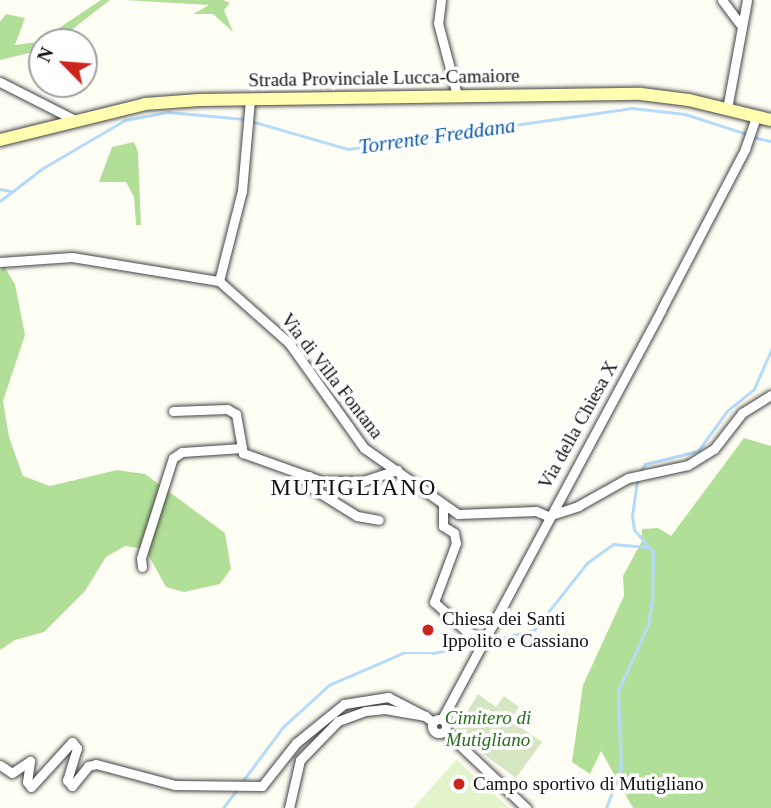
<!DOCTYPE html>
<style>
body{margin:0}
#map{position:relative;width:771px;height:808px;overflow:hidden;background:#fffef5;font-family:Georgia,serif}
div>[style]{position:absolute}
.forest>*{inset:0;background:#b2df98}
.cemetery>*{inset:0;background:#d6e5c2}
.pitch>*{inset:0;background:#e3f4cd}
.stream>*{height:2.5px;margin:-1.25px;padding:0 1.25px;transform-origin:1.25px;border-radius:1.25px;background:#b5dafa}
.roads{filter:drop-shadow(0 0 2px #444) drop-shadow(0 0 2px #444)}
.street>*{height:9px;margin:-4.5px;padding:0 4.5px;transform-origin:4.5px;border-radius:4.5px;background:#fff}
.street>.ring{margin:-4.5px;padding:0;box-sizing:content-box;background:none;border:9px solid #fff;border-radius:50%}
.secondary>*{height:12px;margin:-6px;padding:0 6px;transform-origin:6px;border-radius:6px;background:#fffdb0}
.dots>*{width:19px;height:19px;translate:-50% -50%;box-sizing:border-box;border:4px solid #fff;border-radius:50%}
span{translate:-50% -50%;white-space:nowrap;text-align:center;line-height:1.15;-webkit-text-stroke:7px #fff;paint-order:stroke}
.street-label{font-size:19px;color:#111}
.poi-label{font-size:19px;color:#111}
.left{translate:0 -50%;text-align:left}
.park-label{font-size:19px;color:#246f1b;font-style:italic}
.water-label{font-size:21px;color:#0f5aad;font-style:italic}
.quarter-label{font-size:23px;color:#111;letter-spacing:2px}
.north{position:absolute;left:28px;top:28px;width:70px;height:70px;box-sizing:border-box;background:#fff;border:2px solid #a0a0a0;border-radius:50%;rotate:295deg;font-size:19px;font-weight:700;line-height:28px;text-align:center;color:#111}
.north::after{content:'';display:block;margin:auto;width:24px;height:32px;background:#cc251d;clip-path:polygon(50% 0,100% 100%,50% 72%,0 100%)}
</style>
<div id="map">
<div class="forest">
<div style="clip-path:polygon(101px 0,110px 0,56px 42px,42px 42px,42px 50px,0 60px,0 22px,6px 14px,25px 18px,15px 45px,38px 42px)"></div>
<div style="clip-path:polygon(124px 0,223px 0,230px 3px,224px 10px,233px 32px,213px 14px,193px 14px,209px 5px)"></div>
<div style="clip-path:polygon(134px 142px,138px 152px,141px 225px,136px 225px,134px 197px,126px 182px,99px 182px,112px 147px)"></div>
<div style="clip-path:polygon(4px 266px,15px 284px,25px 335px,3px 401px,9px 437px,23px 476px,50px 486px,117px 470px,145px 474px,225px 533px,231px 569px,220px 584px,184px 592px,166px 587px,145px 549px,125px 546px,106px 557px,85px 591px,44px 632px,15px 640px,0 650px,0 271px)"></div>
<div style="clip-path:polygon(744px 438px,771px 446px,771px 808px,633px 808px,601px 751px,590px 774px,572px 762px,583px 685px,624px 596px,623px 576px,642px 541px,642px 529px,658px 528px,671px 536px)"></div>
</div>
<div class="cemetery">
<div style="clip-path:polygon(478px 694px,496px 707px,504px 696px,519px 707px,510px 720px,542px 742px,516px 778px,454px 732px)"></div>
</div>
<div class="pitch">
<div style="clip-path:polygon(456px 760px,457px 760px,509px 808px,413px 808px)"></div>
</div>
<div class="stream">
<div style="left:251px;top:121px;width:101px;rotate:16.1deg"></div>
<div style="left:348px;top:149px;width:287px;rotate:-8.2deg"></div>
<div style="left:632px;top:108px;width:53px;rotate:6.5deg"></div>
<div style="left:685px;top:114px;width:65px;rotate:17.9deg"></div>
<div style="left:753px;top:137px;width:18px;rotate:13deg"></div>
<div style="left:0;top:189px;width:10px;rotate:11deg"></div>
<div style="left:0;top:201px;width:54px;rotate:-37.5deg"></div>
<div style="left:43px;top:168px;width:95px;rotate:-30.3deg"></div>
<div style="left:125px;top:120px;width:44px;rotate:-10.5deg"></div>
<div style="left:168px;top:112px;width:76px;rotate:5.3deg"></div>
<div style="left:639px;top:473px;width:11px;rotate:-56deg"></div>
<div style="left:645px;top:464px;width:55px;rotate:-13.8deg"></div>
<div style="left:698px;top:451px;width:49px;rotate:-54.1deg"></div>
<div style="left:727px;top:411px;width:35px;rotate:-39deg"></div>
<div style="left:754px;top:389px;width:43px;rotate:-66.4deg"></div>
<div style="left:502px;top:638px;width:33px;rotate:-14deg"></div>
<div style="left:534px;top:630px;width:85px;rotate:-51.7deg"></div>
<div style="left:587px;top:563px;width:32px;rotate:-36deg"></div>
<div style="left:613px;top:544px;width:36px;rotate:5deg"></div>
<div style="left:242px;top:782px;width:69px;rotate:-53.3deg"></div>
<div style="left:283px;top:727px;width:62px;rotate:-42.4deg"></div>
<div style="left:329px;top:685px;width:81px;rotate:-23.4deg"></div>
<div style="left:403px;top:653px;width:30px"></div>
<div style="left:433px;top:653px;width:47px;rotate:-11.1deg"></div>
<div style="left:223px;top:808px;width:20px;rotate:-53deg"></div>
<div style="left:606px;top:808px;width:42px;rotate:-69deg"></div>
<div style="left:621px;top:769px;width:78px;rotate:-92.2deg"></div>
<div style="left:618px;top:691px;width:72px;rotate:-65.6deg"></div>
<div style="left:648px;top:625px;width:25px;rotate:-81deg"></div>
<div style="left:652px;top:600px;width:48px;rotate:-88.8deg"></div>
<div style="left:653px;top:552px;width:29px;rotate:-131deg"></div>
<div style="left:634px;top:530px;width:14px;rotate:-98deg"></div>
<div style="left:632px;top:516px;width:37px;rotate:-82deg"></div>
</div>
<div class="roads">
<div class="street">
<div style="left:441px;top:0;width:23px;rotate:97deg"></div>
<div style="left:438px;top:23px;width:74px;rotate:75.2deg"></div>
<div style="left:722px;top:0;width:30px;rotate:53deg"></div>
<div style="left:0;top:82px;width:84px;rotate:26.9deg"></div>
<div style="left:727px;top:109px;width:111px;rotate:-79.6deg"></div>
<div style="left:0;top:262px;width:72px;rotate:-4deg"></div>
<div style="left:72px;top:257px;width:149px;rotate:9.3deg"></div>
<div style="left:219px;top:281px;width:94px;rotate:41.5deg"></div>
<div style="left:289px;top:343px;width:129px;rotate:54.5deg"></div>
<div style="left:364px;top:448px;width:115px;rotate:35.1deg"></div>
<div style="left:458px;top:514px;width:78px;rotate:-2.2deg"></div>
<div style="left:536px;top:511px;width:13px;rotate:23deg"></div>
<div style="left:548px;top:516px;width:32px;rotate:-18deg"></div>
<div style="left:578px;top:506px;width:57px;rotate:-29.2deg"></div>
<div style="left:628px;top:478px;width:61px;rotate:-12.2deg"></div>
<div style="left:688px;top:465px;width:31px;rotate:-32deg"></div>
<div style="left:714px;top:449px;width:46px;rotate:-52.1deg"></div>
<div style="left:742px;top:413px;width:34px;rotate:-32deg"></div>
<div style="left:219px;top:281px;width:93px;rotate:-75.7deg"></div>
<div style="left:242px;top:191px;width:92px;rotate:-85deg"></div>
<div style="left:173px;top:411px;width:54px;rotate:-2.1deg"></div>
<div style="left:227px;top:409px;width:10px;rotate:29deg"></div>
<div style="left:236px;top:414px;width:40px;rotate:80deg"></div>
<div style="left:243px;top:453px;width:83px;rotate:19.7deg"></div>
<div style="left:321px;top:481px;width:42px"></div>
<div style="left:363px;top:481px;width:36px;rotate:-18deg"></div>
<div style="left:309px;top:476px;width:8px;rotate:97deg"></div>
<div style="left:308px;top:484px;width:9px;rotate:41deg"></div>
<div style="left:315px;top:490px;width:49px;rotate:31.8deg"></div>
<div style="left:357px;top:516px;width:22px;rotate:10deg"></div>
<div style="left:443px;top:507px;width:19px;rotate:90deg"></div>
<div style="left:443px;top:526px;width:13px;rotate:32deg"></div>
<div style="left:454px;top:533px;width:10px;rotate:79deg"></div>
<div style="left:456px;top:543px;width:63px;rotate:110.4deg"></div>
<div style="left:434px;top:602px;width:42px;rotate:42.1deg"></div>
<div style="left:465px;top:630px;width:23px;rotate:29deg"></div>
<div style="left:142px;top:567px;width:9px;rotate:-96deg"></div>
<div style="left:141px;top:558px;width:105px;rotate:-72.3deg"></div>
<div style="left:173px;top:458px;width:11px;rotate:-34deg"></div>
<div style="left:182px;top:452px;width:60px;rotate:-3.8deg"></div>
<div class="ring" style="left:432px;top:719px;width:5px;height:5px"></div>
<div style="left:442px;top:719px;width:464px;rotate:-61.8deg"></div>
<div style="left:661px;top:310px;width:182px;rotate:-62.4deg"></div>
<div style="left:745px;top:149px;width:34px;rotate:-71deg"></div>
<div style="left:445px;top:731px;width:112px;rotate:43.5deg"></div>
<div style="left:0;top:765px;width:14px;rotate:34deg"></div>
<div style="left:12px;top:773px;width:22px;rotate:-34deg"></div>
<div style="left:30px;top:761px;width:21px;rotate:98deg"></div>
<div style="left:27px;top:782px;width:6px;rotate:51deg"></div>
<div style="left:31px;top:787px;width:61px;rotate:-47.7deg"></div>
<div style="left:72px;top:742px;width:8px;rotate:50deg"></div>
<div style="left:77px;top:748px;width:34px;rotate:107deg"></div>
<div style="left:67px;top:780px;width:8px;rotate:50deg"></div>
<div style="left:72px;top:786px;width:26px;rotate:-51deg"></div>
<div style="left:88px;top:766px;width:8px;rotate:-14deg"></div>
<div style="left:96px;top:764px;width:82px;rotate:14.9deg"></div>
<div style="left:175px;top:785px;width:87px;rotate:0.7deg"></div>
<div style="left:262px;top:786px;width:55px;rotate:-51.7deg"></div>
<div style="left:296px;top:743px;width:62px;rotate:-39.1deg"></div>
<div style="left:344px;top:704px;width:45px;rotate:-9deg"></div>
<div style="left:388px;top:697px;width:42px;rotate:27.2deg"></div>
<div style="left:289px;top:808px;width:49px;rotate:-77.1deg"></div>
<div style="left:300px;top:760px;width:54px;rotate:-45.7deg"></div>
<div style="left:338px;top:721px;width:29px;rotate:-20deg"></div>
<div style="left:365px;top:711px;width:20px;rotate:-6deg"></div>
<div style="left:385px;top:709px;width:41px;rotate:9.9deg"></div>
<div style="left:425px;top:716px;width:10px;rotate:37deg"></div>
</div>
<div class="secondary">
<div style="left:0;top:140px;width:149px;rotate:-13.9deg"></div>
<div style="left:145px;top:104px;width:54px;rotate:-4.2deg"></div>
<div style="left:199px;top:100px;width:442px;rotate:-0.8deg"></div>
<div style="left:641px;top:94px;width:48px;rotate:7.1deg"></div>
<div style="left:689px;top:100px;width:84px;rotate:13.7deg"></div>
</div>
</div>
<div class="dots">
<div style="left:428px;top:630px;background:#cc251d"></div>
<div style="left:459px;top:784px;background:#cc251d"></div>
</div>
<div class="street-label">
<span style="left:384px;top:78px;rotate:-1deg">Strada Provinciale Lucca-Camaiore</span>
<span style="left:332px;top:376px;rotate:52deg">Via di Villa Fontana</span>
<span style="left:578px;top:425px;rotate:-61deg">Via della Chiesa X</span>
</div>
<div class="poi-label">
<span class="left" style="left:442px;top:630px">Chiesa dei Santi<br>Ippolito e Cassiano</span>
<span class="left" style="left:473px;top:784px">Campo sportivo di Mutigliano</span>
</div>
<div class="park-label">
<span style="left:488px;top:729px">Cimitero di<br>Mutigliano</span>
</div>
<div class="water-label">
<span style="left:437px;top:136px;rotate:-8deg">Torrente Freddana</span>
</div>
<div class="quarter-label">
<span style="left:354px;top:488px">MUTIGLIANO</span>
</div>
<div class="north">N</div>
</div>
